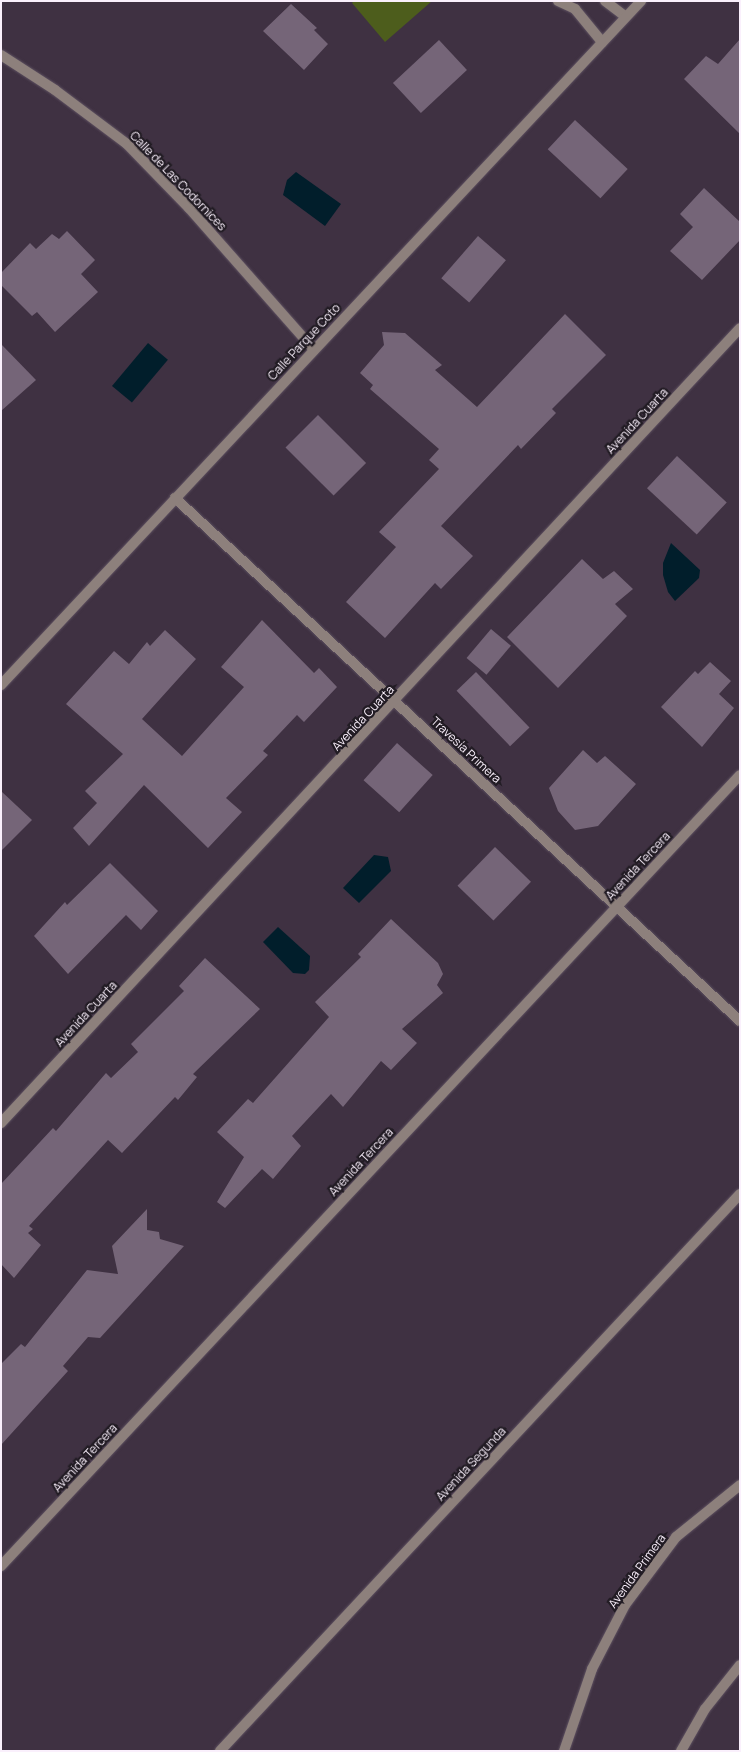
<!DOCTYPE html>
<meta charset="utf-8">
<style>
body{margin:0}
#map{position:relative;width:741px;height:1752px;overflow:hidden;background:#3f3142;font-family:Manrope,sans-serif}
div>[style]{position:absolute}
.green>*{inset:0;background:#4d5d1c}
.water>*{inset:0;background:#011e2b;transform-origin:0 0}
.building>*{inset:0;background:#756578;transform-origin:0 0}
.roads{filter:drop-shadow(0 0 1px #5d5060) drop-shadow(0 0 1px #5d5060)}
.street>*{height:10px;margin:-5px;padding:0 5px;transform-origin:5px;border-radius:5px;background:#8d807c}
span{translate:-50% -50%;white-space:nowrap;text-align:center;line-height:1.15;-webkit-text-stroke:4.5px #221c24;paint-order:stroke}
.street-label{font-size:12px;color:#faf0fc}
.frame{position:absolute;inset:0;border:2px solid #faf0fc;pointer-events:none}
</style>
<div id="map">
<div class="green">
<div style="clip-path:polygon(354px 1px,432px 1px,385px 42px,352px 3px)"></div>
</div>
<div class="water">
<div style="clip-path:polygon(296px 172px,341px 204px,325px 226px,283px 195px,287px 180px)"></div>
<div style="left:148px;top:343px;width:26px;height:56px;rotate:40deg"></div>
<div style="clip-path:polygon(671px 543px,700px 570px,699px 578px,675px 601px,668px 592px,663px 575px,663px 563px)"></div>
<div style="clip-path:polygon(374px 855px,388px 857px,391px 871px,359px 903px,343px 888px)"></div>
<div style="clip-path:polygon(278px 927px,310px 956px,309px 970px,305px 974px,293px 973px,263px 942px)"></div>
</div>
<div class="building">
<div style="clip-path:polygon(291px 4px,317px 28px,314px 30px,328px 44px,304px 70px,263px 31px)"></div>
<div style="clip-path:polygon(740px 39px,740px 134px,684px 79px,706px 56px,718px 64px)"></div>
<div style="left:439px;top:40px;width:41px;height:63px;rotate:47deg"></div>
<div style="left:575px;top:120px;width:72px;height:40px;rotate:43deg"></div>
<div style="clip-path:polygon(704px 188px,740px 222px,740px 240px,702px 280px,670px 251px,693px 227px,680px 214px)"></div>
<div style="clip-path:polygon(67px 231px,95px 260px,81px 274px,98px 292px,55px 332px,37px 312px,32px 316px,1px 285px,1px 273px,30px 243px,36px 249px,52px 234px,59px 239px)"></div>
<div style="left:478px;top:236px;width:37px;height:56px;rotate:41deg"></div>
<div style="clip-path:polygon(565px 314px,606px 355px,552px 409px,556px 413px,521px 449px,518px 445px,441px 526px,473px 556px,441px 589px,435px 583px,385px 638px,346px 602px,396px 547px,379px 532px,439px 469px,429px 460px,439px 449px,370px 389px,373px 385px,360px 373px,384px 345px,382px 332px,405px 333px,442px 365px,435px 370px,477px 407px)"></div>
<div style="clip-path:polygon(1px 344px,36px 380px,1px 411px)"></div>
<div style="left:318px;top:415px;width:68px;height:46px;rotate:45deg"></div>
<div style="left:677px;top:456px;width:68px;height:44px;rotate:43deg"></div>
<div style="clip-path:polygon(582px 559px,603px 579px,614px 571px,633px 589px,615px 604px,627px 616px,558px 688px,507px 637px)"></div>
<div style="clip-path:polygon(262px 620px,314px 673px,319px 668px,337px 687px,304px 722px,297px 715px,263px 751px,268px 755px,226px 798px,242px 812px,208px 848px,144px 785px,89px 846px,73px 828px,97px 803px,85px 791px,123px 754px,66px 704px,114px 651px,129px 664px,147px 642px,150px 646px,165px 630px,196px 659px,142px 719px,182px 756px,244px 687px,221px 667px)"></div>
<div style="left:491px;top:629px;width:26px;height:38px;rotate:40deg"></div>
<div style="clip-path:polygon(710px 662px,731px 681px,719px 694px,734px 708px,702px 747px,661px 707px,695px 671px,698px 674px)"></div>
<div style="left:476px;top:672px;width:77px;height:27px;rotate:46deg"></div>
<div style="left:397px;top:743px;width:48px;height:50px;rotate:42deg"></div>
<div style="clip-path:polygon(583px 750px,597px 763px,605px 756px,636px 784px,598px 826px,575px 830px,558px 811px,549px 788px)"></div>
<div style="clip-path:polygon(1px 791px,32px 820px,1px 851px)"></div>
<div style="left:495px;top:847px;width:50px;height:54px;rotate:44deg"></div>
<div style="clip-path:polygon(110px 863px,158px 911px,141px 930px,126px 915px,68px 974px,34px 936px,65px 902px,67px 905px)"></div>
<div style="clip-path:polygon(391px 919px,438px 963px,443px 974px,437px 985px,443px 993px,402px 1029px,417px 1043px,391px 1070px,381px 1061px,343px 1107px,331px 1094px,292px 1136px,301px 1146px,273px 1179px,262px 1169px,225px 1208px,217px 1202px,244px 1157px,217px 1132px,248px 1099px,253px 1103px,329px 1017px,315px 1002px,361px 957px,358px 954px)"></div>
<div style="clip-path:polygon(205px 958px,260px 1009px,193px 1074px,197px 1077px,178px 1100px,175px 1097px,122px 1153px,108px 1140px,29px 1226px,33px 1229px,28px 1233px,41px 1245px,14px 1278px,1px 1264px,1px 1184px,53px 1128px,56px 1131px,106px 1073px,111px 1078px,138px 1052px,131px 1044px,184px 991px,179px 986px)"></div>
<div style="clip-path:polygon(147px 1209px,147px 1230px,159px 1232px,160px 1239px,184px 1246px,100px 1338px,88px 1337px,63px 1366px,68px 1371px,1px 1445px,1px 1364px,21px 1344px,25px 1347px,87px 1270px,118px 1274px,112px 1246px)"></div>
</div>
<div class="roads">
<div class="street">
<div style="left:558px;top:1px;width:19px;rotate:25deg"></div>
<div style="left:575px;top:9px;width:43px;rotate:50.7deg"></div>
<div style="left:605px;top:1px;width:26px;rotate:37deg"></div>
<div style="left:1px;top:55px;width:64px;rotate:32.9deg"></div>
<div style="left:55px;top:90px;width:90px;rotate:36.9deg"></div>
<div style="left:127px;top:144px;width:89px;rotate:45.9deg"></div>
<div style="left:189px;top:208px;width:189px;rotate:48.6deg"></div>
<div style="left:175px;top:498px;width:770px;rotate:42.79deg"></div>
<div style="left:1px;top:685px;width:937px;rotate:-46.9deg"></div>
<div style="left:1px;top:1123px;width:1085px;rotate:-47.09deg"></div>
<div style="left:1px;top:1566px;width:1082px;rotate:-46.95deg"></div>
<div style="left:220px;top:1751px;width:762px;rotate:-46.97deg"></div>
<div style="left:564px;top:1751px;width:87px;rotate:-71.1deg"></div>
<div style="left:592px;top:1669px;width:72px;rotate:-62.7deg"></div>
<div style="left:625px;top:1605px;width:85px;rotate:-53.1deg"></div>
<div style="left:676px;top:1537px;width:82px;rotate:-39.1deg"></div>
<div style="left:681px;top:1751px;width:48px;rotate:-60.3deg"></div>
<div style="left:705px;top:1709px;width:56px;rotate:-51.5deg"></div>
</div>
</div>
<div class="street-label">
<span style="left:178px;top:181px;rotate:46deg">Calle de Las Codornices</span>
<span style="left:304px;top:342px;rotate:-47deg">Calle Parque Coto</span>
<span style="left:637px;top:421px;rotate:-47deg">Avenida Cuarta</span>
<span style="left:363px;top:718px;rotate:-47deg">Avenida Cuarta</span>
<span style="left:466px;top:750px;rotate:43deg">Travesía Primera</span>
<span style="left:638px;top:866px;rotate:-47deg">Avenida Tercera</span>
<span style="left:86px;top:1014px;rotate:-47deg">Avenida Cuarta</span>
<span style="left:361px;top:1162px;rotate:-47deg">Avenida Tercera</span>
<span style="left:85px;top:1458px;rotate:-47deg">Avenida Tercera</span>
<span style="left:471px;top:1464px;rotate:-47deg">Avenida Segunda</span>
<span style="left:637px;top:1571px;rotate:-54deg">Avenida Primera</span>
</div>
<div class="frame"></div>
</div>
